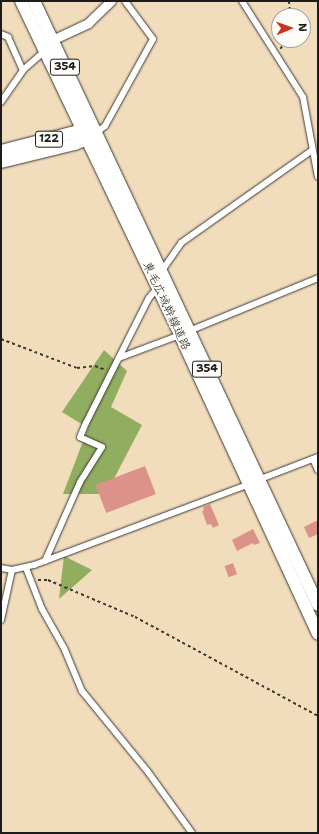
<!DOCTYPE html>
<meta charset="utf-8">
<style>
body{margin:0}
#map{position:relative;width:319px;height:834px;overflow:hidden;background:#f1dcbc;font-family:"Shantell Sans","Klee One",sans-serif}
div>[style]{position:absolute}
.forest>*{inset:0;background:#91ad60}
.building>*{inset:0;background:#dd9289;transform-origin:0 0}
.path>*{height:1.5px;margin-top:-0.75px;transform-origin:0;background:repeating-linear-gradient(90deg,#3c3934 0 3px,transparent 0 6px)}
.roads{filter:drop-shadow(0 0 1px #3c3934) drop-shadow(0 0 1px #3c3934)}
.street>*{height:6px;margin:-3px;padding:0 3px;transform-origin:3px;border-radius:3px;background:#fff}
.secondary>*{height:9px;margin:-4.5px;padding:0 4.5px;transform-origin:4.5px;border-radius:4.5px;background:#fff}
.highway>*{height:12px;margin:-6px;padding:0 6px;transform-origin:6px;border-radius:6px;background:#fff}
span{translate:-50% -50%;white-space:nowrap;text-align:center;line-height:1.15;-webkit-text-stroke:3.5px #fdfcf7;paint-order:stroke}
.shield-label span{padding:1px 3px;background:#fdfcf7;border:1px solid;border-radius:3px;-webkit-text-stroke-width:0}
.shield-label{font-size:11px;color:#1c1c1c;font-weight:700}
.street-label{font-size:12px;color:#1c1c1c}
.frame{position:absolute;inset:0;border:2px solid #1c1c1c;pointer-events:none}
.north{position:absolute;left:271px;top:8px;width:40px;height:40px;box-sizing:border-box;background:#fdfcf7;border:1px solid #a3a29f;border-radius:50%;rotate:88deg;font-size:11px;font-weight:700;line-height:16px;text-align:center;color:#1c1c1c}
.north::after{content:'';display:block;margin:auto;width:14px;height:18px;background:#c8321e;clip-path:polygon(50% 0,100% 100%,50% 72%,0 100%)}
</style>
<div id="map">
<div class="forest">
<div style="clip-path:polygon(104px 350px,127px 371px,111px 407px,142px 425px,106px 494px,63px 494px,88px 428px,62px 412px)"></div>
<div style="clip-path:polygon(64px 556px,92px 570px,59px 599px)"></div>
</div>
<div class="building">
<div style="left:145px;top:466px;width:30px;height:53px;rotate:69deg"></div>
<div style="clip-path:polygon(210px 504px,219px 525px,213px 528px,211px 524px,207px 525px,202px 511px,204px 510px,203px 507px)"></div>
<div style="clip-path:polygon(318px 520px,318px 534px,309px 538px,304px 527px)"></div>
<div style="clip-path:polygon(253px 529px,260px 543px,254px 545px,253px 543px,237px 551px,232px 540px)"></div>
<div style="left:233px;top:563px;width:12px;height:9px;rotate:70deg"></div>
</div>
<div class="path">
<div style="left:289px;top:1px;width:15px;rotate:82deg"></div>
<div style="left:280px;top:49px;width:11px;rotate:-52deg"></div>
<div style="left:1px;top:339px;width:81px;rotate:20.9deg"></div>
<div style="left:77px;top:368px;width:18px;rotate:-6deg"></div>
<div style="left:95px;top:366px;width:12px;rotate:20deg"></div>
<div style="left:38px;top:580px;width:10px"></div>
<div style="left:48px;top:580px;width:95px;rotate:23deg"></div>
<div style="left:135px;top:617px;width:208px;rotate:28.4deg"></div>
</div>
<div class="roads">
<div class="street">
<div style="left:242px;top:1px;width:114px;rotate:57.6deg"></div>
<div style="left:303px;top:97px;width:81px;rotate:79.4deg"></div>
<div style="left:1px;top:34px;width:8px;rotate:23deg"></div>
<div style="left:8px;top:37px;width:36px;rotate:66deg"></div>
<div style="left:1px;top:102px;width:39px;rotate:-55deg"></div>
<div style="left:23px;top:70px;width:29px;rotate:-41deg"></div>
<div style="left:96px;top:133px;width:11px;rotate:-38deg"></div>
<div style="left:105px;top:126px;width:99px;rotate:-61.1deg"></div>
<div style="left:153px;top:39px;width:47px;rotate:-126.4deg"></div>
<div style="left:161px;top:272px;width:35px;rotate:-55deg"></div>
<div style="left:181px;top:243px;width:159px;rotate:-35.3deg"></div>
<div style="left:189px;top:331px;width:139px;rotate:-22.3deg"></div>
<div style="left:119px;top:358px;width:65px;rotate:-20.7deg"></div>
<div style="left:313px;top:459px;width:12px;rotate:66deg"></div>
<div style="left:258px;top:480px;width:64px;rotate:-21deg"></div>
<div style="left:45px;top:561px;width:86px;rotate:-66.1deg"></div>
<div style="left:80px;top:482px;width:41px;rotate:-57.8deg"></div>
<div style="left:102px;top:447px;width:24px;rotate:-156deg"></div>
<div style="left:80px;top:437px;width:15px;rotate:-67deg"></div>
<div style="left:86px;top:423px;width:140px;rotate:-63.3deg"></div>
<div style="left:149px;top:298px;width:14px;rotate:-51deg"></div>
<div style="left:1px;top:568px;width:11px;rotate:10deg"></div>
<div style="left:12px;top:570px;width:23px;rotate:-13deg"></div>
<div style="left:34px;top:565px;width:231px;rotate:-20.6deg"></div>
<div style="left:26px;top:568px;width:44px;rotate:68.7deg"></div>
<div style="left:42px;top:609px;width:45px;rotate:60.6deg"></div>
<div style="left:64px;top:648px;width:47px;rotate:67.3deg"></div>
<div style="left:82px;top:691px;width:104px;rotate:50.8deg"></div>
<div style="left:148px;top:772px;width:75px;rotate:54.2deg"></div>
<div style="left:1px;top:620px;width:51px;rotate:-77.6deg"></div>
</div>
<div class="secondary">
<div style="left:52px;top:40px;width:40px;rotate:-25deg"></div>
<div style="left:88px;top:23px;width:32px;rotate:-44deg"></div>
</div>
<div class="highway">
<div style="left:21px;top:1px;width:370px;rotate:64.5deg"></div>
<div style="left:180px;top:335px;width:329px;rotate:65.2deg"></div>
<div style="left:34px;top:1px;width:667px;rotate:64.82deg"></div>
<div style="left:1px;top:151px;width:84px;rotate:-14.5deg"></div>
<div style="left:82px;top:130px;width:7px;rotate:16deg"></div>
<div style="left:1px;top:162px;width:76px;rotate:-13.7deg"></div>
<div style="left:75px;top:144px;width:18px;rotate:-22deg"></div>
</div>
</div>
<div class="shield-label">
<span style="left:65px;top:67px">354</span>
<span style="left:49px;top:139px">122</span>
<span style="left:207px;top:369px">354</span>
</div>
<div class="street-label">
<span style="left:166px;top:306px;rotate:65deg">東毛広域幹線道路</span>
</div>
<div class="frame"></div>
<div class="north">N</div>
</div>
